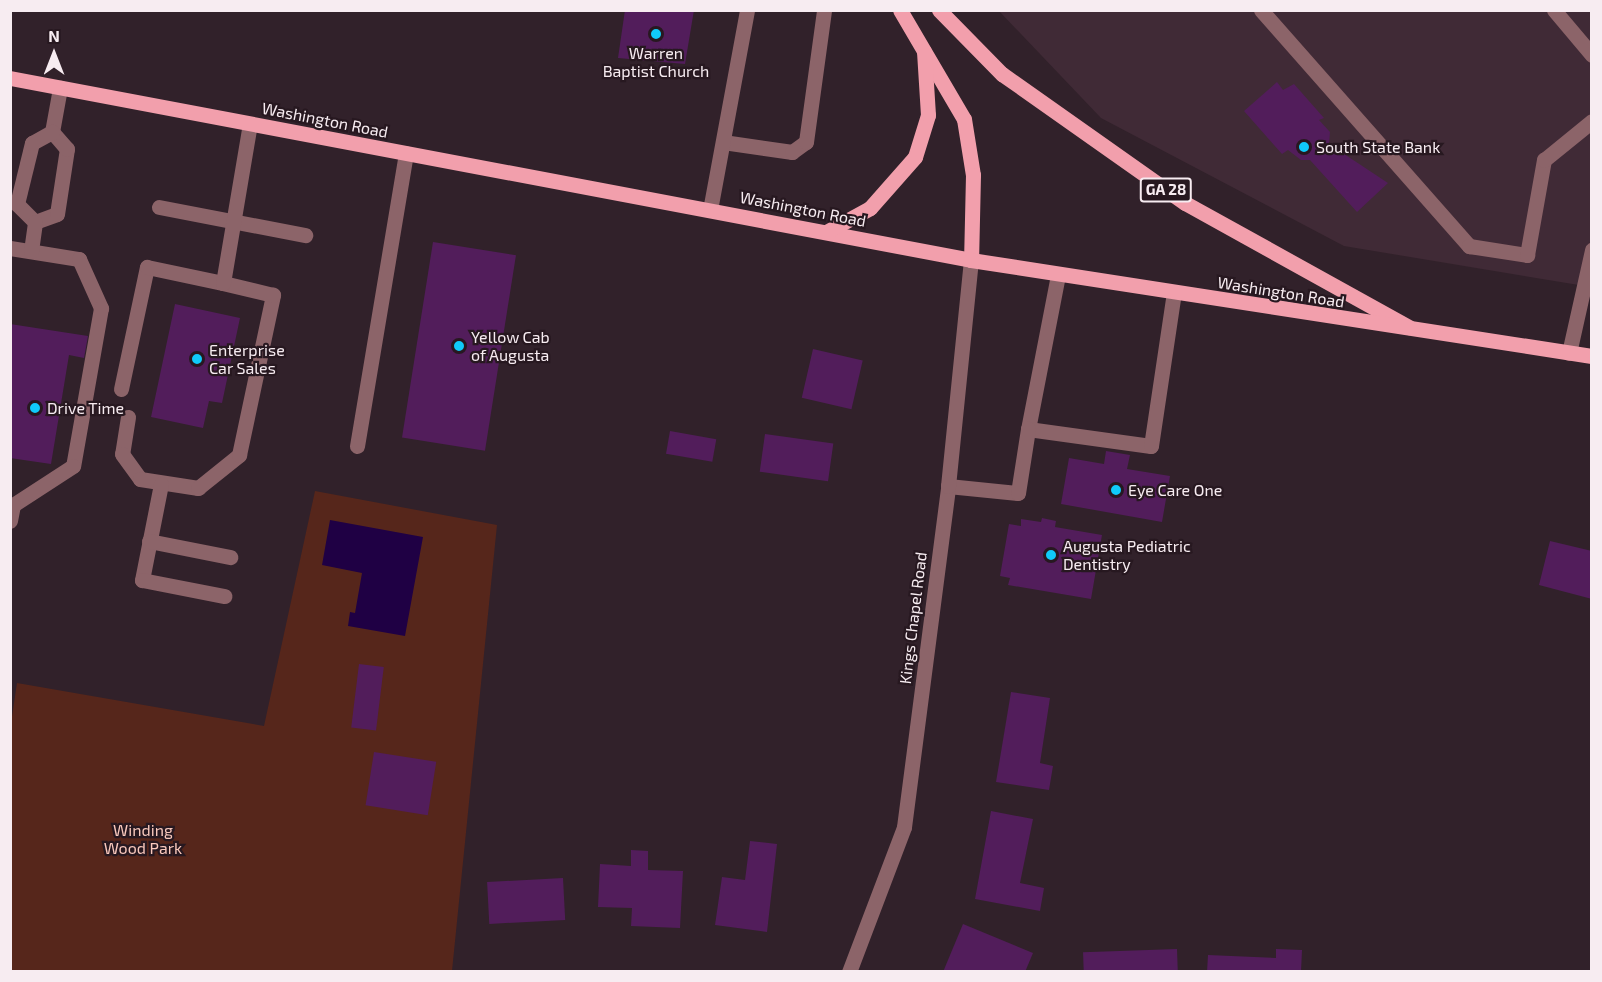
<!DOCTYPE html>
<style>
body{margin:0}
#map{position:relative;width:1602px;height:982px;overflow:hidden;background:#31212a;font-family:"Exo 2",sans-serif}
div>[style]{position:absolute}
.built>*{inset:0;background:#402a36}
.green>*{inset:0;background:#56261b}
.water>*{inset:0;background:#1f0044}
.building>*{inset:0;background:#521d5b;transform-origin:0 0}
.minor>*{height:15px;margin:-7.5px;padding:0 7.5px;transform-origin:7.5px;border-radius:7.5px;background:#8c6469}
.major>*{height:15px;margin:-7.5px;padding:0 7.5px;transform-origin:7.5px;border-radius:7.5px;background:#f29fac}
.dots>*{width:16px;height:16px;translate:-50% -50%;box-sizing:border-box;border:3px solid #271820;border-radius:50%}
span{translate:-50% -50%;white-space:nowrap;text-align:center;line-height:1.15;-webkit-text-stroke:4.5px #271820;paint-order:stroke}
.shield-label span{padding:2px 4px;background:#271820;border:2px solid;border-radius:4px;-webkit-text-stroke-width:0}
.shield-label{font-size:15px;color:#f7ecf1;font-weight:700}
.poi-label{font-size:16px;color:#f7ecf1}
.left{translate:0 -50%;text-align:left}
.street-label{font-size:16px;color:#f7ecf1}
.park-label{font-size:16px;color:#f9c8bc}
.frame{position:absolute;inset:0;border:12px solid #f7ecf1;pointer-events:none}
.north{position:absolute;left:24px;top:24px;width:60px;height:60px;-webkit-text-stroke:4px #271820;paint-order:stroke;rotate:0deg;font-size:16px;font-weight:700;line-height:24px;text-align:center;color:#f7ecf1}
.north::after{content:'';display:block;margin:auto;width:21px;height:27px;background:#f7ecf1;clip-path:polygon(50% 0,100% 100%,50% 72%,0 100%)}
</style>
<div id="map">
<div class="built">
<div style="clip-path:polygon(999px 11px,1591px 11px,1591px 287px,1344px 246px,1101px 118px)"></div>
</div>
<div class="green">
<div style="clip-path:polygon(315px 491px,497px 525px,452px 971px,11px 972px,10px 730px,17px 683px,264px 726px)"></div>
</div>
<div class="water">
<div style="clip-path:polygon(330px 520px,423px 537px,405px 636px,348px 626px,350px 612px,355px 613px,362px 573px,322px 565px)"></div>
</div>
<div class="building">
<div style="clip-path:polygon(625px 10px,694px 10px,685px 64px,618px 58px)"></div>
<div style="clip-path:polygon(1277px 82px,1283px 90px,1294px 84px,1324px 118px,1319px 120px,1330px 132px,1329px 144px,1388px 183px,1357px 212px,1310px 160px,1301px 160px,1288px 150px,1282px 154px,1244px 111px)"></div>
<div style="left:433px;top:242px;width:84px;height:198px;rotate:9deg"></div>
<div style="clip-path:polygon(175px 304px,240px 318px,222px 403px,209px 401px,203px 428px,151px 417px)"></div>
<div style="clip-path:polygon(10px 324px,88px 336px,84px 358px,69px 355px,51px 464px,10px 458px)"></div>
<div style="left:813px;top:349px;width:51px;height:50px;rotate:13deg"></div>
<div style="left:670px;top:431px;width:47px;height:23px;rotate:10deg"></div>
<div style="left:765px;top:434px;width:69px;height:38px;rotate:8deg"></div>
<div style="clip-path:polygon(1106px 451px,1130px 455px,1127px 469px,1170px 476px,1162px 522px,1061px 504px,1069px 458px,1104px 464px)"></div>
<div style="clip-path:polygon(1042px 518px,1056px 521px,1055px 527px,1102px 535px,1091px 599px,1008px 585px,1010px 578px,1000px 576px,1009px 524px,1021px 526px,1021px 519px,1041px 522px)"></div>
<div style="clip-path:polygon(1550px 541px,1592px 551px,1592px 599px,1539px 585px)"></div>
<div style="left:359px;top:664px;width:25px;height:64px;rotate:7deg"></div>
<div style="clip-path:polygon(1011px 692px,1050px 698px,1040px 763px,1053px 766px,1049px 790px,996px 782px)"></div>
<div style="left:374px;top:752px;width:63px;height:54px;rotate:9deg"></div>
<div style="clip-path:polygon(991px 811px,1033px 819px,1020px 883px,1044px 888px,1040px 911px,975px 899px)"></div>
<div style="clip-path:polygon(750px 841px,777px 844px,767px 932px,715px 925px,722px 877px,745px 880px)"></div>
<div style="clip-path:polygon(631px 850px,648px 851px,648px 870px,683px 871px,680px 928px,631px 926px,632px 908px,598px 907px,600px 864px,631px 866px)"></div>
<div style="left:563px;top:878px;width:42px;height:76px;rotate:87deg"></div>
<div style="clip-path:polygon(963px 924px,1033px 953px,1025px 972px,943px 972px)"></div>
<div style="left:1177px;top:949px;width:23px;height:94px;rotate:88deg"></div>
<div style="clip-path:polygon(1276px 949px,1302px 950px,1301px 972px,1207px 972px,1208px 955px,1276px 958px)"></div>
</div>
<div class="minor">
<div style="left:1261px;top:10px;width:315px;rotate:48.6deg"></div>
<div style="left:1469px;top:246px;width:59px;rotate:8.8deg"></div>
<div style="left:1527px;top:255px;width:97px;rotate:-79.9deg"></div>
<div style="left:1544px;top:160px;width:62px;rotate:-39.1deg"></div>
<div style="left:1554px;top:10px;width:59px;rotate:49.8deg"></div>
<div style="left:52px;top:132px;width:45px;rotate:-79.7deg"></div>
<div style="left:723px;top:142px;width:70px;rotate:8.2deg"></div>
<div style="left:792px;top:152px;width:17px;rotate:-36deg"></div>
<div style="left:806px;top:142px;width:133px;rotate:-82.2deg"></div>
<div style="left:159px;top:207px;width:149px;rotate:10.9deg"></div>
<div style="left:710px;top:210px;width:203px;rotate:-79.5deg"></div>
<div style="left:35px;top:222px;width:23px;rotate:-20deg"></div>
<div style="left:57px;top:214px;width:66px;rotate:-81.3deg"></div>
<div style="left:67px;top:149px;width:23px;rotate:-131deg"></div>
<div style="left:35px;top:222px;width:25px;rotate:-135deg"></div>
<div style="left:17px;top:204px;width:63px;rotate:-76.2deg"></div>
<div style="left:32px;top:143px;width:23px;rotate:-29deg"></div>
<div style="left:10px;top:248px;width:70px;rotate:9.1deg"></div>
<div style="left:79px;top:259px;width:54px;rotate:65.8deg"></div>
<div style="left:101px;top:308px;width:160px;rotate:100deg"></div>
<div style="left:73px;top:466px;width:72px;rotate:147deg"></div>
<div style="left:13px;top:505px;width:16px;rotate:101deg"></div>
<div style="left:31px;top:251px;width:29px;rotate:-82deg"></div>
<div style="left:1058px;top:275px;width:157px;rotate:101deg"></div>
<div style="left:1028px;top:429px;width:124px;rotate:7.9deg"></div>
<div style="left:1151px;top:446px;width:155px;rotate:-81.5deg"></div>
<div style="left:1569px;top:353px;width:106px;rotate:-77.4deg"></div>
<div style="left:121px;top:389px;width:125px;rotate:-78deg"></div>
<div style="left:147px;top:267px;width:78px;rotate:11.9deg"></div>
<div style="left:128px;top:417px;width:37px;rotate:99deg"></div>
<div style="left:122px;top:454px;width:31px;rotate:54deg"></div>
<div style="left:140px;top:479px;width:59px;rotate:8.8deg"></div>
<div style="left:198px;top:488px;width:53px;rotate:-38.8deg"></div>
<div style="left:239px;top:455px;width:164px;rotate:-78deg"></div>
<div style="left:273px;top:295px;width:51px;rotate:-166.5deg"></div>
<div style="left:223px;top:283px;width:161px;rotate:-80.4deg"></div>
<div style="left:357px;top:446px;width:297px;rotate:-80.5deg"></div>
<div style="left:161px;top:484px;width:98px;rotate:101.2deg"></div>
<div style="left:142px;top:580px;width:84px;rotate:11deg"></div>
<div style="left:948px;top:486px;width:70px;rotate:5.7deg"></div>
<div style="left:1018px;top:493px;width:65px;rotate:-81.1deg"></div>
<div style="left:149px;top:541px;width:83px;rotate:11.2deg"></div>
<div style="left:849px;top:972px;width:155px;rotate:-69.2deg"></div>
<div style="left:904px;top:827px;width:344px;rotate:-82.6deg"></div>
<div style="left:948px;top:486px;width:227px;rotate:-84.2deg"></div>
</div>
<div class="major">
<div style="left:900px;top:10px;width:126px;rotate:59.6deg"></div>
<div style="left:964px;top:119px;width:57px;rotate:80.9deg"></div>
<div style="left:973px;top:175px;width:85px;rotate:91.3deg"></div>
<div style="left:939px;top:10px;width:90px;rotate:45.5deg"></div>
<div style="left:1002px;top:74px;width:224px;rotate:35.2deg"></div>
<div style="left:1185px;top:203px;width:256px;rotate:29deg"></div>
<div style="left:10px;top:78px;width:978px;rotate:10.72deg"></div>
<div style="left:971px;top:260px;width:628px;rotate:8.79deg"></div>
<div style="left:826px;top:232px;width:50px;rotate:-28.6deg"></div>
<div style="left:870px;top:208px;width:68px;rotate:-48.6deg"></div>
<div style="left:915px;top:157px;width:44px;rotate:-72.8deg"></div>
<div style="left:928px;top:115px;width:64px;rotate:-93.6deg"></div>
</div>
<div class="dots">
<div style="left:656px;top:34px;background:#10cafa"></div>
<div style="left:1304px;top:147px;background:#10cafa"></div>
<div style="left:459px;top:346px;background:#10cafa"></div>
<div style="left:197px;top:359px;background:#10cafa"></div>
<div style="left:35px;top:408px;background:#10cafa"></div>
<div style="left:1116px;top:490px;background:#10cafa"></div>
<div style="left:1051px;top:555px;background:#10cafa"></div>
</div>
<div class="shield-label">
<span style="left:1166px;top:190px">GA 28</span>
</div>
<div class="poi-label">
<span style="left:656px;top:62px">Warren<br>Baptist Church</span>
<span class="left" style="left:1316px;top:147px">South State Bank</span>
<span class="left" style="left:471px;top:346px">Yellow Cab<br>of Augusta</span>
<span class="left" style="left:209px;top:359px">Enterprise<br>Car Sales</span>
<span class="left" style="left:47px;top:408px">Drive Time</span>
<span class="left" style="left:1128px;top:490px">Eye Care One</span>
<span class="left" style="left:1063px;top:555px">Augusta Pediatric<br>Dentistry</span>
</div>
<div class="street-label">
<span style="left:325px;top:120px;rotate:11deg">Washington Road</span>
<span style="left:803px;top:209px;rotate:11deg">Washington Road</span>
<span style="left:1281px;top:292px;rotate:9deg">Washington Road</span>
<span style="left:913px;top:618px;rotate:-83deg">Kings Chapel Road</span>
</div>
<div class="park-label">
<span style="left:143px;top:839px">Winding<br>Wood Park</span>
</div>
<div class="frame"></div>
<div class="north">N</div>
</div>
